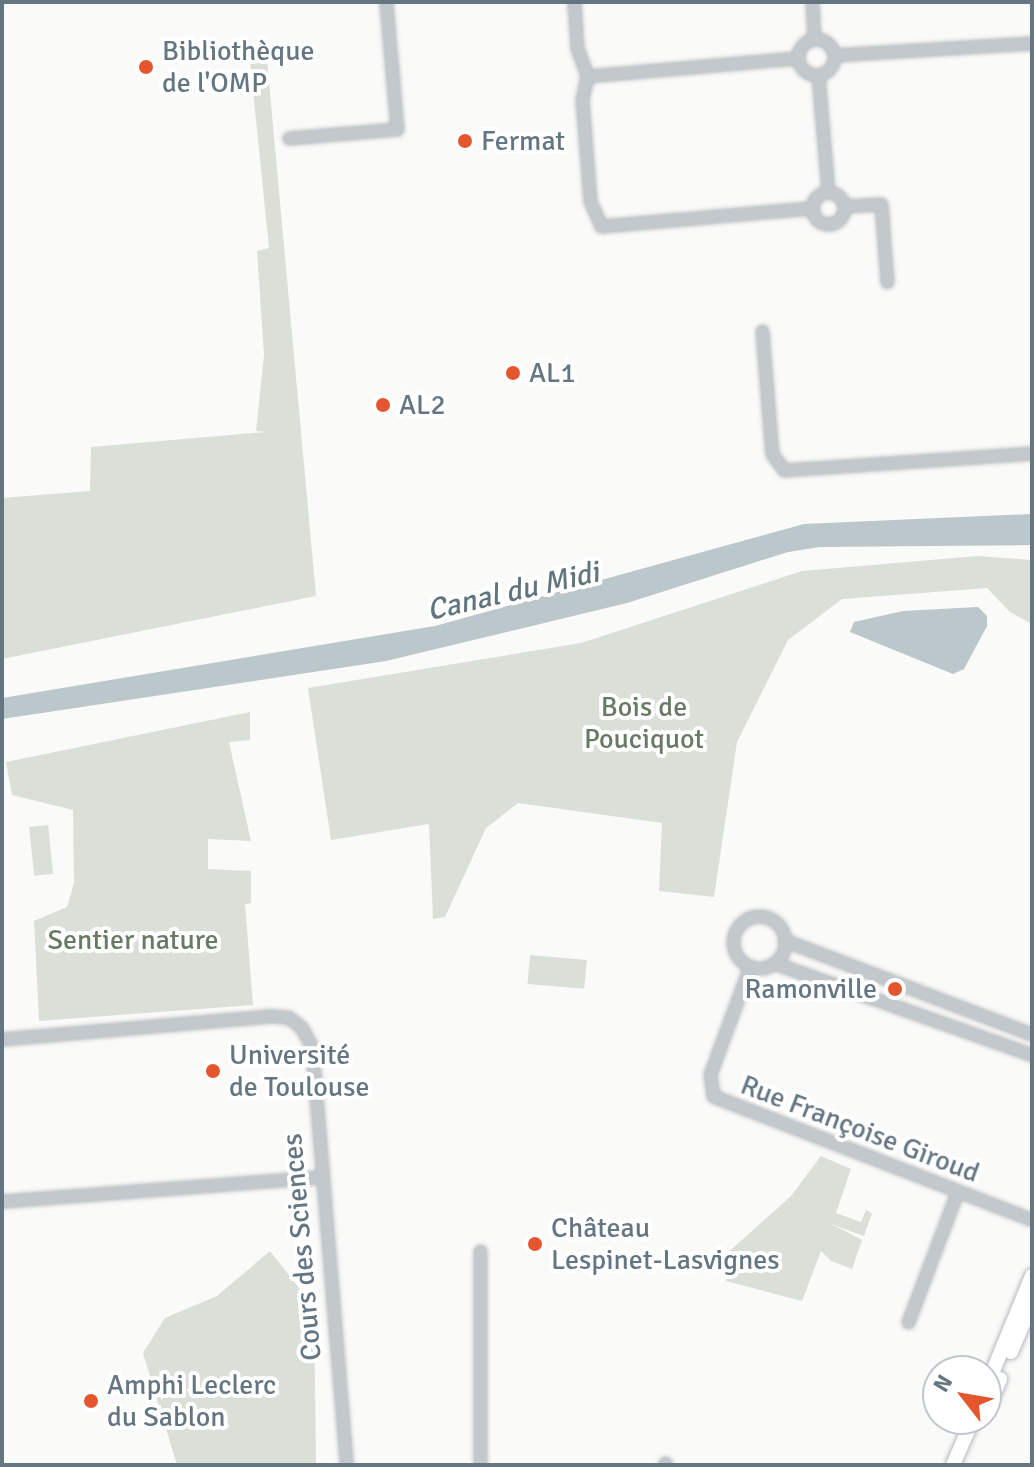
<!DOCTYPE html>
<meta charset="utf-8">
<style>
body{margin:0}
#map{position:relative;width:1034px;height:1467px;overflow:hidden;background:#fafaf8;font-family:Signika,sans-serif}
div>[style]{position:absolute}
.green>*{inset:0;background:#dadfd7;transform-origin:0 0}
.water>*{inset:0;background:#bbc7cb}
.roads{filter:drop-shadow(0 0 2px #b5babe) drop-shadow(0 0 2px #b5babe)}
.minor>*{height:11px;margin:-5.5px;padding:0 5.5px;transform-origin:5.5px;border-radius:5.5px;background:#c3c8cc}
.minor>.ring{margin:-5.5px;padding:0;box-sizing:content-box;background:none;border:11px solid #c3c8cc;border-radius:50%}
.major>*{height:14px;margin:-7px;padding:0 7px;transform-origin:7px;border-radius:7px;background:#fff}
.dots>*{width:22px;height:22px;translate:-50% -50%;box-sizing:border-box;border:4px solid #fff;border-radius:50%}
span{translate:-50% -50%;white-space:nowrap;text-align:center;line-height:1.15;-webkit-text-stroke:8px #fff;paint-order:stroke}
.poi-label{font-size:28px;color:#657683}
.left{translate:0 -50%;text-align:left}
.right{translate:-100% -50%;text-align:right}
.park-label{font-size:28px;color:#687a64}
.street-label{font-size:28px;color:#657683}
.water-label{font-size:30px;color:#60757c;font-style:italic}
.frame{position:absolute;inset:0;border:4px solid #657683;pointer-events:none}
.north{position:absolute;left:922px;top:1355px;width:80px;height:80px;box-sizing:border-box;background:#fff;border:2px solid #c1c8cd;border-radius:50%;rotate:301deg;font-size:22px;font-weight:700;line-height:32px;text-align:center;color:#657683}
.north::after{content:'';display:block;margin:auto;width:28px;height:36px;background:#e4572e;clip-path:polygon(50% 0,100% 100%,50% 72%,0 100%)}
</style>
<div id="map">
<div class="green">
<div style="clip-path:polygon(266px 49px,316px 596px,2px 659px,2px 498px,90px 491px,91px 447px,266px 432px,256px 431px,264px 355px,257px 251px,269px 248px,249px 51px)"></div>
<div style="clip-path:polygon(978px 556px,1032px 560px,1032px 624px,1010px 612px,987px 588px,842px 599px,788px 640px,737px 742px,714px 897px,659px 891px,662px 823px,518px 803px,486px 828px,445px 917px,433px 919px,429px 824px,331px 840px,308px 688px,581px 643px,802px 571px)"></div>
<div style="clip-path:polygon(250px 712px,250px 740px,229px 742px,251px 841px,208px 839px,208px 869px,251px 871px,251px 903px,245px 904px,253px 1005px,39px 1021px,34px 921px,67px 907px,74px 883px,73px 810px,12px 795px,6px 762px)"></div>
<div style="left:48px;top:825px;width:49px;height:19px;rotate:84deg"></div>
<div style="left:530px;top:955px;width:57px;height:29px;rotate:5deg"></div>
<div style="clip-path:polygon(821px 1156px,851px 1169px,836px 1213px,861px 1222px,866px 1210px,872px 1213px,864px 1236px,831px 1224px,862px 1240px,852px 1269px,831px 1261px,821px 1251px,802px 1301px,726px 1281px,724px 1256px,791px 1196px)"></div>
<div style="clip-path:polygon(270px 1251px,314px 1307px,316px 1465px,177px 1465px,143px 1353px,165px 1318px,217px 1296px)"></div>
</div>
<div class="water">
<div style="clip-path:polygon(1032px 514px,1032px 545px,820px 547px,788px 552px,627px 603px,386px 661px,2px 719px,2px 698px,435px 626px,804px 524px)"></div>
<div style="clip-path:polygon(978px 607px,987px 616px,987px 626px,964px 669px,953px 674px,850px 632px,854px 622px,903px 611px)"></div>
</div>
<div class="roads">
<div class="minor">
<div style="left:574px;top:2px;width:46px;rotate:86.3deg"></div>
<div style="left:577px;top:48px;width:30px;rotate:70deg"></div>
<div style="left:587px;top:76px;width:24px;rotate:102deg"></div>
<div style="left:582px;top:99px;width:102px;rotate:85.5deg"></div>
<div style="left:590px;top:201px;width:27px;rotate:66deg"></div>
<div style="left:601px;top:226px;width:213px;rotate:-4.9deg"></div>
<div style="left:812px;top:2px;width:37px;rotate:87deg"></div>
<div class="ring" style="left:798px;top:39px;width:25px;height:25px"></div>
<div style="left:834px;top:55px;width:198px;rotate:-3.5deg"></div>
<div style="left:818px;top:75px;width:117px;rotate:85.1deg"></div>
<div style="left:587px;top:76px;width:212px;rotate:-4.9deg"></div>
<div style="left:289px;top:138px;width:108px;rotate:-4.8deg"></div>
<div style="left:397px;top:129px;width:127px;rotate:-95deg"></div>
<div class="ring" style="left:812px;top:192px;width:21px;height:21px"></div>
<div style="left:844px;top:206px;width:37px;rotate:-3deg"></div>
<div style="left:881px;top:204px;width:78px;rotate:85.6deg"></div>
<div style="left:762px;top:331px;width:123px;rotate:85.4deg"></div>
<div style="left:772px;top:454px;width:20px;rotate:53deg"></div>
<div style="left:784px;top:470px;width:249px;rotate:-3.9deg"></div>
<div class="ring" style="left:733px;top:916px;width:41px;height:41px"></div>
<div style="left:784px;top:940px;width:265px;rotate:20.8deg"></div>
<div style="left:774px;top:963px;width:274px;rotate:19.6deg"></div>
<div style="left:750px;top:966px;width:115px;rotate:110.3deg"></div>
<div style="left:710px;top:1074px;width:22px;rotate:82deg"></div>
<div style="left:713px;top:1096px;width:342px;rotate:21.2deg"></div>
<div style="left:2px;top:1039px;width:271px;rotate:-4.9deg"></div>
<div style="left:272px;top:1016px;width:16px;rotate:4deg"></div>
<div style="left:288px;top:1017px;width:16px;rotate:38deg"></div>
<div style="left:301px;top:1027px;width:23px;rotate:61deg"></div>
<div style="left:312px;top:1047px;width:419px;rotate:85.3deg"></div>
<div style="left:2px;top:1201px;width:320px;rotate:-4.3deg"></div>
<div style="left:908px;top:1322px;width:139px;rotate:-69.3deg"></div>
<div style="left:665px;top:1463px;width:2px;rotate:63deg"></div>
<div style="left:480px;top:1465px;width:214px;rotate:-90deg"></div>
</div>
<div class="major">
<div style="left:1011px;top:1352px;width:53px;rotate:-66.8deg"></div>
<div style="left:986px;top:1388px;width:121px;rotate:-67.7deg"></div>
<div style="left:986px;top:1411px;width:35px;rotate:-66deg"></div>
<div style="left:953px;top:1465px;width:50px;rotate:-66.5deg"></div>
</div>
</div>
<div class="dots">
<div style="left:146px;top:67px;background:#e4572e"></div>
<div style="left:465px;top:141px;background:#e4572e"></div>
<div style="left:513px;top:373px;background:#e4572e"></div>
<div style="left:383px;top:405px;background:#e4572e"></div>
<div style="left:895px;top:989px;background:#e4572e"></div>
<div style="left:213px;top:1071px;background:#e4572e"></div>
<div style="left:535px;top:1244px;background:#e4572e"></div>
<div style="left:91px;top:1401px;background:#e4572e"></div>
</div>
<div class="poi-label">
<span class="left" style="left:162px;top:67px">Bibliothèque<br>de l'OMP</span>
<span class="left" style="left:481px;top:141px">Fermat</span>
<span class="left" style="left:529px;top:373px">AL1</span>
<span class="left" style="left:399px;top:405px">AL2</span>
<span class="right" style="left:877px;top:989px">Ramonville</span>
<span class="left" style="left:229px;top:1071px">Université<br>de Toulouse</span>
<span class="left" style="left:551px;top:1244px">Château<br>Lespinet-Lasvignes</span>
<span class="left" style="left:107px;top:1401px">Amphi Leclerc<br>du Sablon</span>
</div>
<div class="park-label">
<span style="left:644px;top:723px">Bois de<br>Pouciquot</span>
<span style="left:133px;top:940px">Sentier nature</span>
</div>
<div class="street-label">
<span style="left:860px;top:1129px;rotate:21deg">Rue Françoise Giroud</span>
<span style="left:302px;top:1247px;rotate:-95deg">Cours des Sciences</span>
</div>
<div class="water-label">
<span style="left:513px;top:592px;rotate:-13deg">Canal du Midi</span>
</div>
<div class="frame"></div>
<div class="north">N</div>
</div>
